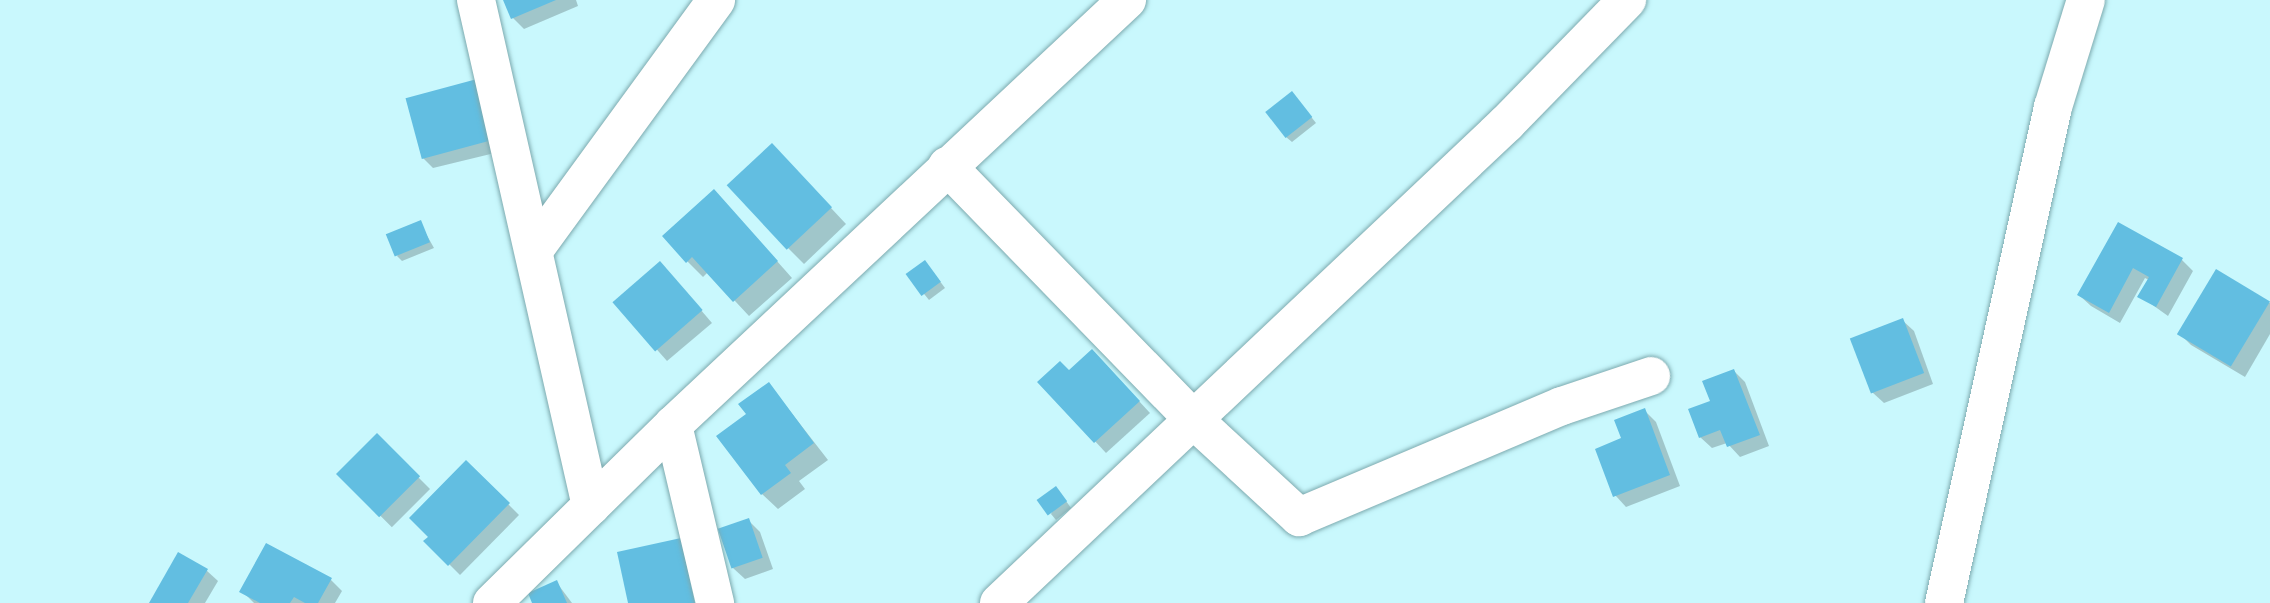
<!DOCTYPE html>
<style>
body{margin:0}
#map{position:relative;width:2270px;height:603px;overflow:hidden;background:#c9f8fd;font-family:"Exo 2",sans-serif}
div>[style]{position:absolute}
.shadow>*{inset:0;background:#0003;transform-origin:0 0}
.building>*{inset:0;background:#62bee1;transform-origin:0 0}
.roads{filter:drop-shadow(0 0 2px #7daaaf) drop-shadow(0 0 2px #7daaaf)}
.street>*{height:38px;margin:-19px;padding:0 19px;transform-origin:19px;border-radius:19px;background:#fff}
span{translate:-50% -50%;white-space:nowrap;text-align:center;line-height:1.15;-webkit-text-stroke:8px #c9f8fd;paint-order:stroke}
</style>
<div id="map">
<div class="shadow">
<div style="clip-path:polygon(505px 0,576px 0,578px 6px,524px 29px,513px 18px)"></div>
<div style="clip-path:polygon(477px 81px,503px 151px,433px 168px,422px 157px)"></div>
<div style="clip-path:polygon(1297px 99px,1316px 123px,1292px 142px,1286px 137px)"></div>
<div style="clip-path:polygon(787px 161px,846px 224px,804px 264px,788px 248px)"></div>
<div style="clip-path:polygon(729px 207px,792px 278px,749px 316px,708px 272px,703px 277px,687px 261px)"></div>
<div style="clip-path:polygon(420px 223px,434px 248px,402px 261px,397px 256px)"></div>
<div style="clip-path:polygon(2119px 225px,2182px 260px,2193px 271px,2168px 316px,2140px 296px,2149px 280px,2145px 278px,2120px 323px,2091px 306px,2079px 295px)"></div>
<div style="clip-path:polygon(930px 268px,945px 288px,929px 300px,908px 274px)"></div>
<div style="clip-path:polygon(2216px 272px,2270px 303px,2270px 334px,2245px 377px,2191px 345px,2180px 334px)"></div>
<div style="clip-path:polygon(671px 275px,712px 323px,667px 361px,615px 302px)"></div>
<div style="clip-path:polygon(1902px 320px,1914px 331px,1933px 384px,1884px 403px,1872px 392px)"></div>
<div style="clip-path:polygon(1103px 362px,1150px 413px,1106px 453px,1040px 382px)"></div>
<div style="clip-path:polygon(1734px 371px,1745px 382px,1769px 446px,1740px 457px,1727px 443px,1712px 448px,1700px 437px,1712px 403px)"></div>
<div style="clip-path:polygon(769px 384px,828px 460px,799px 481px,805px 489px,778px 509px,762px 494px,749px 415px)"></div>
<div style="clip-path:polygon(1644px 410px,1656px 422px,1680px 486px,1626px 507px,1615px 495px,1624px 440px)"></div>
<div style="left:377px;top:436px;width:75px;height:54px;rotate:45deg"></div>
<div style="clip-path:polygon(466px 462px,519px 515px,460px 575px,426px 541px)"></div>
<div style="clip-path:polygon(1061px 494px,1071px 508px,1056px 520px,1051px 514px)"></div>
<div style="clip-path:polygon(749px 521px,760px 532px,773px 569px,745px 579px,733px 568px)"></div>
<div style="clip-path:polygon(206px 570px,218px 581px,205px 603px,151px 603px)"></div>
<div style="clip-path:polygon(331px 580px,342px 591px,335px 603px,254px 603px,242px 591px)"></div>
<div style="clip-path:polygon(557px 583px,572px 603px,534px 603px)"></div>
</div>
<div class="building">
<div style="clip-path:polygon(503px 0,556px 0,511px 19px)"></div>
<div style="left:477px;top:79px;width:63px;height:74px;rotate:75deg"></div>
<div style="left:1292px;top:91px;width:33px;height:34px;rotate:52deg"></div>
<div style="left:772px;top:143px;width:88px;height:62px;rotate:47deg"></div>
<div style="clip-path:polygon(714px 189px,778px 261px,733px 302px,692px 257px,686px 263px,662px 236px)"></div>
<div style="left:421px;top:220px;width:24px;height:38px;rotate:68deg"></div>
<div style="clip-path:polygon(2118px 222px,2183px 258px,2156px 307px,2137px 297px,2149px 277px,2133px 268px,2109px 313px,2077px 295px)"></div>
<div style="left:925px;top:260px;width:27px;height:24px;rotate:54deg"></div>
<div style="left:660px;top:261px;width:65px;height:63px;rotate:49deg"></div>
<div style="left:2216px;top:269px;width:63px;height:76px;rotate:31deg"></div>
<div style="left:1903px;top:318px;width:59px;height:57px;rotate:69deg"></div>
<div style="clip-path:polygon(1092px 349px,1140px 401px,1094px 443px,1037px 382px,1060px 361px,1069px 370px)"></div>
<div style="clip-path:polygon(1734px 369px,1760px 435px,1727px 447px,1720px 430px,1699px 438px,1688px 409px,1710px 401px,1702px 381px)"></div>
<div style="clip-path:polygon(769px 382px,814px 443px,785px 465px,791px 473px,761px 495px,716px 436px,746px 414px,738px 404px)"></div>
<div style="clip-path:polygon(1645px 408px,1670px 475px,1613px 497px,1595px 449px,1621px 438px,1614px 420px)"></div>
<div style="left:377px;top:433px;width:61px;height:58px;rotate:45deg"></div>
<div style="clip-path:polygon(466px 460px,510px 503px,448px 566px,423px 541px,428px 537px,409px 518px)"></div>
<div style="left:1056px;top:486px;width:19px;height:24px;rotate:54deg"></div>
<div style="left:749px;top:518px;width:42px;height:33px;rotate:71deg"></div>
<div style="clip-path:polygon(681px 538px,695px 603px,628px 603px,617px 552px)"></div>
<div style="clip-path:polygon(266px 543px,332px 578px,318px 603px,305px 603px,294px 597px,290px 603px,260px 603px,239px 592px)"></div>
<div style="clip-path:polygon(178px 552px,208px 569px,188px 603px,149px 603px)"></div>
<div style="clip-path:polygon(557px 580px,567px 603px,532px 603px,528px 593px)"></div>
</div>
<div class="roads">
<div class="street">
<div style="left:476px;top:0;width:519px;rotate:77.2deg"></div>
<div style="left:947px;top:166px;width:356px;rotate:45.8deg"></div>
<div style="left:1195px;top:421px;width:142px;rotate:42.7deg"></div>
<div style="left:1299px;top:517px;width:285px;rotate:-22.9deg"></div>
<div style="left:1562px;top:406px;width:94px;rotate:-18.6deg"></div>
<div style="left:534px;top:250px;width:309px;rotate:-53.9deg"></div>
<div style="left:673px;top:425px;width:183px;rotate:76.7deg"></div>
<div style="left:492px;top:603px;width:254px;rotate:-44.5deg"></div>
<div style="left:673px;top:425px;width:622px;rotate:-43.11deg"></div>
<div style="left:999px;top:603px;width:699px;rotate:-43.38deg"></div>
<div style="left:1507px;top:123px;width:172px;rotate:-45.7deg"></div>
<div style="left:1944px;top:603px;width:508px;rotate:-77.61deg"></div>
<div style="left:2053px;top:107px;width:112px;rotate:-72.9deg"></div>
</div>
</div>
</div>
